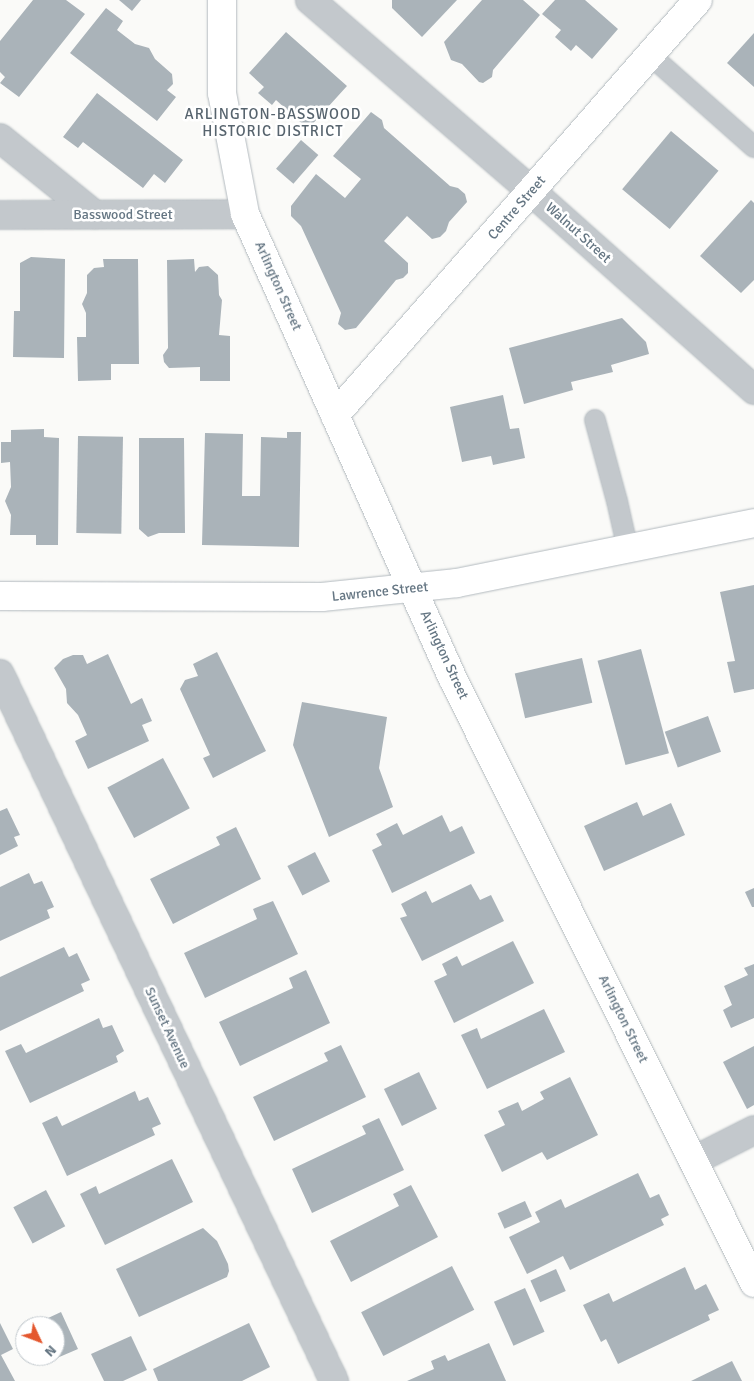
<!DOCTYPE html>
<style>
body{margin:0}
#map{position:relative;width:754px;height:1381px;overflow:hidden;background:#fafaf8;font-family:Signika,sans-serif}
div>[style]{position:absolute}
.building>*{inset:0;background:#aab3b9;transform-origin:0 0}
.roads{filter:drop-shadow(0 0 1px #b3babf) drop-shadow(0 0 1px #b3babf)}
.lane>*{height:20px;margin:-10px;padding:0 10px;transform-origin:10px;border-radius:10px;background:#c3c8cc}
.street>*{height:28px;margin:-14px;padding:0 14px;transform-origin:14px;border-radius:14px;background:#c3c8cc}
.secondary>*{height:28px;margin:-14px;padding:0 14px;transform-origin:14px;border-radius:14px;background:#fff}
span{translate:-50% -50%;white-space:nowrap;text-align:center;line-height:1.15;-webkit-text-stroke:5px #fff;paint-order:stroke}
.street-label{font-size:14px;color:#657683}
.neighbourhood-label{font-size:15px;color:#57646e;letter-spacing:1px}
.north{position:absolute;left:15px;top:1316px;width:50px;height:50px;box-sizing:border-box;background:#fff;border:1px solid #c1c8cd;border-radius:50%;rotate:133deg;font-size:14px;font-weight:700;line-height:20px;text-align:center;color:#657683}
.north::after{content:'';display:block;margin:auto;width:18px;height:22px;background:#e4572e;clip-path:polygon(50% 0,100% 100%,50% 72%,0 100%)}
</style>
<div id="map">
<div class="building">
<div style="clip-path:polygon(33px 0,66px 0,85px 14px,19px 97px,0 83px,5px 77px,0 72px,0 41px)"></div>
<div style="clip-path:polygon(119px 0,141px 0,132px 11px)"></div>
<div style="clip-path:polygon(392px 0,457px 0,422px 37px,392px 8px)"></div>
<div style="clip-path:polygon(482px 0,523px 0,540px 15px,493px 70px,492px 77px,483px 83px,479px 82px,462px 64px,451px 60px,444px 42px)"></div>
<div style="clip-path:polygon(555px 0,585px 0,618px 29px,592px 59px,576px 45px,571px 51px,555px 37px,561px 30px,542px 14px)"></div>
<div style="clip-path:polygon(106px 8px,123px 21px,117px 30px,135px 44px,149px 48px,155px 59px,172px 74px,173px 84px,167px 90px,176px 97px,157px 121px,70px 53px)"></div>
<div style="clip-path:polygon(286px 32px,347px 86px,308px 129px,276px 100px,272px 105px,258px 93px,264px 87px,249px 73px)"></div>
<div style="clip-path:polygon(754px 33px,754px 87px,727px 63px)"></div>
<div style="clip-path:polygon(97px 93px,183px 160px,165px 183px,154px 174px,143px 188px,83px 142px,78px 148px,63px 137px)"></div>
<div style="clip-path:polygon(371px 112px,382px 120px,384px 128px,450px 186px,458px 188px,465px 194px,467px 202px,449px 222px,446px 231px,440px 237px,432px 239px,407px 216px,384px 241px,408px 263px,408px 273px,403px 278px,396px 280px,356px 328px,345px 330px,338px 324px,341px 313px,301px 226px,291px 216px,291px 206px,316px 174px,345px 198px,361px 179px,333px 156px)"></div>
<div style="left:671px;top:131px;width:62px;height:76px;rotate:40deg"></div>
<div style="left:301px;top:140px;width:23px;height:38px;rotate:41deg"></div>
<div style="clip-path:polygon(751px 200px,754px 203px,754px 280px,741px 293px,700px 256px)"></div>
<div style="clip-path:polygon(31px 257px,65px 259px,64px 358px,13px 357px,14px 311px,20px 311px,20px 263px)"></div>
<div style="clip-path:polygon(103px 259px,138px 259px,139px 364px,111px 364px,111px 380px,78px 381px,77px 337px,86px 337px,86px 313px,82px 304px,87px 293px,87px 275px,94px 268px,104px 267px)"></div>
<div style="clip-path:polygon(194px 259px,195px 272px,199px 267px,208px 266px,218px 275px,219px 295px,222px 300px,219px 335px,230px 336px,230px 381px,200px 381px,200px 367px,169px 368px,164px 362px,163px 355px,168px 348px,167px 260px)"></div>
<div style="clip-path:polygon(622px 318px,646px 342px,649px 354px,611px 365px,613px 372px,571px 382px,573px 390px,524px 404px,509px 348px)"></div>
<div style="clip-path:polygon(503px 395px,510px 429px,519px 428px,525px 458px,493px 465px,491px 456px,462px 462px,450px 407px)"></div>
<div style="clip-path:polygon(44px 429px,44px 437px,59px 438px,58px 545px,36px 545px,36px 535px,10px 535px,11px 515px,5px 501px,11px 487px,10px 462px,1px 463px,1px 442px,11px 442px,11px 430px)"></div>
<div style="clip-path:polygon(287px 432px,301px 432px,299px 547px,202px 545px,205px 433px,243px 434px,242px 496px,260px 496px,261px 437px,287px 438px)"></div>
<div style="left:78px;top:436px;width:45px;height:97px;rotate:1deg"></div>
<div style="clip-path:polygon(139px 438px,184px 438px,185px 533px,159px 533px,148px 537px,139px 529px)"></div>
<div style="clip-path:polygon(754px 585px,754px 689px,734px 693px,727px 662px,735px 661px,720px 592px)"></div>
<div style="left:641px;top:649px;width:108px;height:45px;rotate:75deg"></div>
<div style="clip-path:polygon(217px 652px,266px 751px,213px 778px,203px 758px,210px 755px,180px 689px,185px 680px,198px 676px,193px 664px)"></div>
<div style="clip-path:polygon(108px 654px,131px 704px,142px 698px,152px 721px,142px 725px,149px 741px,88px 769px,75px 741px,87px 735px,78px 715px,67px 703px,66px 689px,54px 668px,63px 659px,73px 655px,83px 655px,87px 664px)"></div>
<div style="left:582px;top:658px;width:46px;height:69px;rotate:77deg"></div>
<div style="clip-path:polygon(302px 702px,387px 717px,379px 768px,393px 807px,329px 837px,293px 745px)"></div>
<div style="left:708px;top:716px;width:38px;height:46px;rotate:70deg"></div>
<div style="left:163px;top:758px;width:57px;height:63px;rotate:62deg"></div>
<div style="clip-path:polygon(637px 802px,643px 816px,671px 803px,685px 835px,604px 871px,584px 826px)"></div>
<div style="clip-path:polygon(7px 808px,20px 835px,14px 837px,18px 846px,0 855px,0 811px)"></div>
<div style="clip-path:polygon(442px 815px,450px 832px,462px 826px,475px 853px,392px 893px,372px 850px,382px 845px,376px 834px,397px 823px,403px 835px)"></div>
<div style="clip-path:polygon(236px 827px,261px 879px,173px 924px,150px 879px,220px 845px,216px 837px)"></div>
<div style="left:315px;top:852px;width:33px;height:31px;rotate:63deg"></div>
<div style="clip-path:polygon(29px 873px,34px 884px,42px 881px,54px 907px,47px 910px,50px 918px,0 941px,0 887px)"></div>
<div style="clip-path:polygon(471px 884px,480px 900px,491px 895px,504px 921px,422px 961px,400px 918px,407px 916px,401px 904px,426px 891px,432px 903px)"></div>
<div style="clip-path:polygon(754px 888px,754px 907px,752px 907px,745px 892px)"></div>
<div style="clip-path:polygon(273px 901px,298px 954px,205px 998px,184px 953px,257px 919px,253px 909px)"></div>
<div style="clip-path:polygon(513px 941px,534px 983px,454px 1023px,434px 981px,447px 975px,442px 964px,457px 956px,462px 966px)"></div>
<div style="clip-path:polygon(64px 947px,69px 957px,77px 953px,90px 980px,81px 984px,84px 991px,0 1031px,0 977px)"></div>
<div style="clip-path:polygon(754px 964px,754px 1018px,731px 1028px,723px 1010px,732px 1005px,724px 986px,748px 975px,744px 968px)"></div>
<div style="clip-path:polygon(306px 970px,330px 1023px,240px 1066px,219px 1022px,293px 988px,289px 978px)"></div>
<div style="clip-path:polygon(544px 1009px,565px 1052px,487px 1089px,461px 1035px,477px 1028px,481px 1039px)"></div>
<div style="clip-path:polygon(99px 1018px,103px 1028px,112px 1025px,124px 1051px,116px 1056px,118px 1062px,30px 1103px,5px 1051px,21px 1044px,26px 1053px)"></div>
<div style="clip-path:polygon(341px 1045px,366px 1097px,274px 1141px,253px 1097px,328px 1061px,324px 1053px)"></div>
<div style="clip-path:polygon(754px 1046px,754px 1105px,747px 1109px,723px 1062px)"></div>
<div style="left:419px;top:1072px;width:41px;height:39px;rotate:64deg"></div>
<div style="clip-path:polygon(570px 1077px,598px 1135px,547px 1160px,542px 1152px,502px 1172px,484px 1135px,505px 1125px,498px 1111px,518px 1102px,522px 1111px,544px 1099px,540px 1092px)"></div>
<div style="clip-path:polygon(135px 1091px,139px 1101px,148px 1097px,161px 1124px,152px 1128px,155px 1135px,67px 1176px,42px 1123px,57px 1116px,62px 1126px)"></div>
<div style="clip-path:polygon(379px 1118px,404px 1170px,312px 1213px,292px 1169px,366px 1134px,362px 1126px)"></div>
<div style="clip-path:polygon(172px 1159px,193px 1202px,105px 1245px,80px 1194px,96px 1186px,99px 1194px)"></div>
<div style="clip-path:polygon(638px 1173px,650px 1198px,659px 1194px,669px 1215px,661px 1219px,664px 1225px,570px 1270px,563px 1256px,527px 1274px,509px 1237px,540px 1222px,535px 1212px,561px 1199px,565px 1208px)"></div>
<div style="clip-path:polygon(411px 1185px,438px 1237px,351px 1282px,330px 1241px,399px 1206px,393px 1194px)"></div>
<div style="left:46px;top:1190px;width:41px;height:37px;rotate:62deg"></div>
<div style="left:525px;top:1201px;width:17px;height:30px;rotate:66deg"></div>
<div style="clip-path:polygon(203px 1228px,217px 1241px,228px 1264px,229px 1271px,227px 1277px,139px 1317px,116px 1269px)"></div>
<div style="left:452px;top:1266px;width:49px;height:102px;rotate:63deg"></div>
<div style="clip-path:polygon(685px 1267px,695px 1290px,706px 1284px,719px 1310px,708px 1315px,710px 1320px,618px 1364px,606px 1339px,601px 1342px,583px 1305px,609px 1293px,613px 1302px)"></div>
<div style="left:556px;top:1269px;width:24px;height:28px;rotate:66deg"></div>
<div style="left:525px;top:1288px;width:48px;height:34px;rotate:66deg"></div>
<div style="clip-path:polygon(61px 1312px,78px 1349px,43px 1364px,39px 1356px,55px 1356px,55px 1326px,31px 1326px)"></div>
<div style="clip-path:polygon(0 1323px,13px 1349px,1px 1355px,15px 1381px,0 1381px)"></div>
<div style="clip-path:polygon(249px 1323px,270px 1367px,242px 1381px,158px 1381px,153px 1369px)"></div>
<div style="clip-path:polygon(131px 1336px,147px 1370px,123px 1381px,104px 1381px,91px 1354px)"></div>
<div style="clip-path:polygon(489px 1343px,506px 1381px,407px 1381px,434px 1369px,431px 1361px,445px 1355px,448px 1361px)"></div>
<div style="clip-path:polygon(732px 1361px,742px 1381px,691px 1381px)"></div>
</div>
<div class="roads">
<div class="lane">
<div style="left:650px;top:55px;width:139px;rotate:41.5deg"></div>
<div style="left:595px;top:420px;width:84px;rotate:74.8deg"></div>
<div style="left:617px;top:501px;width:50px;rotate:77.3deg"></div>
</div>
<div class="street">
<div style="left:310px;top:0;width:292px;rotate:40.8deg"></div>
<div style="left:531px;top:191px;width:299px;rotate:41.7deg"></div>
<div style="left:0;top:138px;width:122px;rotate:39deg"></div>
<div style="left:0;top:215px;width:245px;rotate:-0.2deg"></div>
<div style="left:0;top:674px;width:782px;rotate:64.71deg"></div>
<div style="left:693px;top:1161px;width:68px;rotate:-26.9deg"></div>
</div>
<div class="secondary">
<div style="left:222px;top:0;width:93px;rotate:90deg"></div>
<div style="left:222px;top:93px;width:123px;rotate:79.2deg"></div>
<div style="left:245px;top:214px;width:507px;rotate:65.91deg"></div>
<div style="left:452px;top:677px;width:677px;rotate:63.51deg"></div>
<div style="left:335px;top:415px;width:551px;rotate:-48.82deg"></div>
<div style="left:0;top:596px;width:322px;rotate:0.2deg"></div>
<div style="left:322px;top:597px;width:136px;rotate:-5.9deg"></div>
<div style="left:457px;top:583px;width:303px;rotate:-11.4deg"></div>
</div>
</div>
<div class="street-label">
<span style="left:517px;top:208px;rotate:-49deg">Centre Street</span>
<span style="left:123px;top:215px">Basswood Street</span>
<span style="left:578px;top:233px;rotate:42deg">Walnut Street</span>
<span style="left:278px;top:286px;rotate:66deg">Arlington Street</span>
<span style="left:380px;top:592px;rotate:-6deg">Lawrence Street</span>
<span style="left:444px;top:655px;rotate:65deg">Arlington Street</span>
<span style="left:623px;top:1019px;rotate:64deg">Arlington Street</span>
<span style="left:167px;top:1028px;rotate:65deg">Sunset Avenue</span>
</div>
<div class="neighbourhood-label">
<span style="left:273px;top:123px">ARLINGTON-BASSWOOD<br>HISTORIC DISTRICT</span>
</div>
<div class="north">N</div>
</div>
